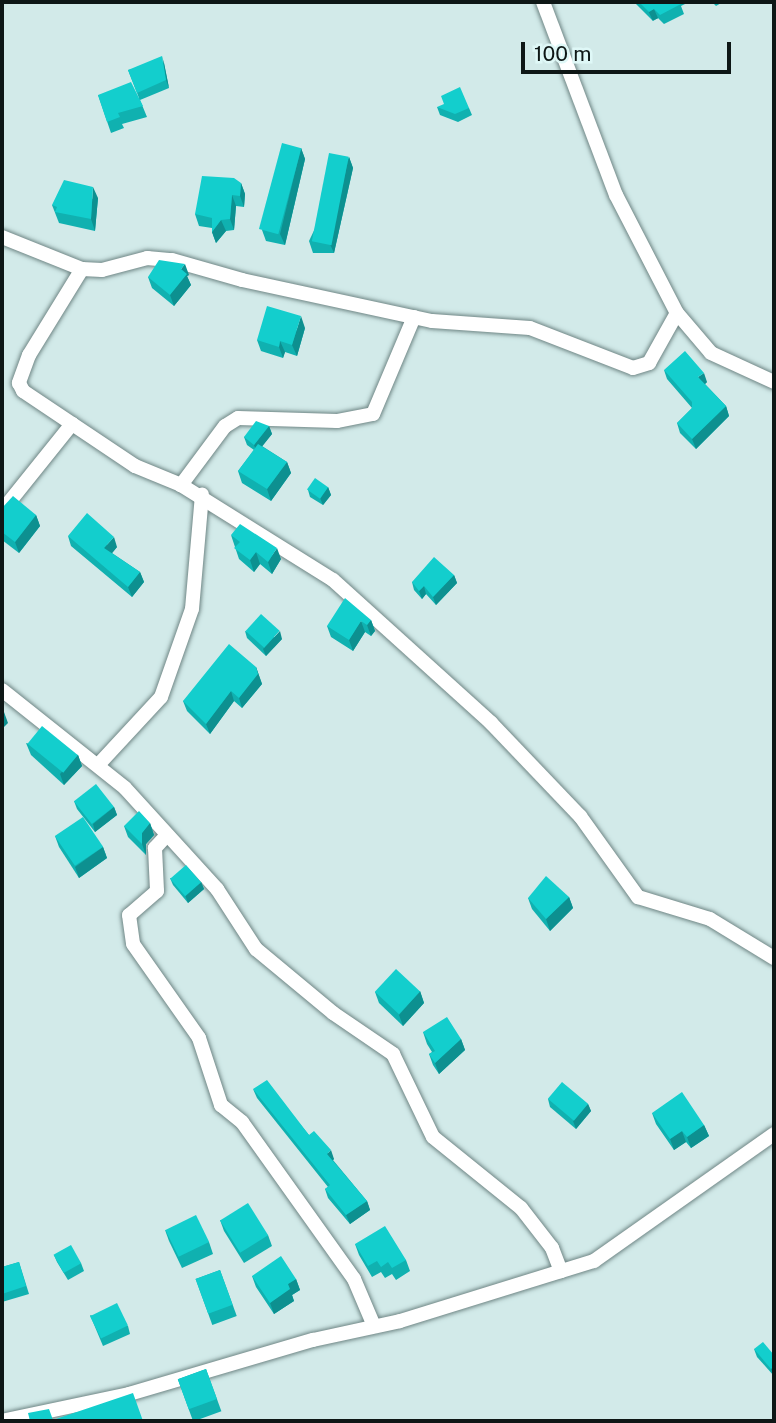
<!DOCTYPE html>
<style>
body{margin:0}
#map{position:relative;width:776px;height:1423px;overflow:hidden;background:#d2eae9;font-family:"Public Sans",sans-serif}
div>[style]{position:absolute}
.roads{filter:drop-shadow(0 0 2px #6f8685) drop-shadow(0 0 2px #6f8685)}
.minor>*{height:14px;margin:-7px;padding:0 7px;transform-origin:7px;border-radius:7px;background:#fff}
.wall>*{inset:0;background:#10b1b0;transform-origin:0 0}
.shaded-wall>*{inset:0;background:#0d9090;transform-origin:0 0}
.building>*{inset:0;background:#13cecd;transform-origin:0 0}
span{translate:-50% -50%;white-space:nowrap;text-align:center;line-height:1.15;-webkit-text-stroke:5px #dff8f7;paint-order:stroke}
.frame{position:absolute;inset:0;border:4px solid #0e1716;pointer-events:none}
.scale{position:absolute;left:521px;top:42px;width:210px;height:32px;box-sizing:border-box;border:4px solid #0e1716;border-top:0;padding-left:9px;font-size:21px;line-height:24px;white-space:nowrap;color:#0e1716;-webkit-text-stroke:5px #dff8f7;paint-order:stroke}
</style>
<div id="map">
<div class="roads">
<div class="minor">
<div style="left:543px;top:2px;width:206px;rotate:69.3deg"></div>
<div style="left:616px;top:195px;width:133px;rotate:62.7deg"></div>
<div style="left:677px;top:313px;width:52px;rotate:49.6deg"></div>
<div style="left:711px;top:353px;width:69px;rotate:24.7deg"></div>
<div style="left:2px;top:237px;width:86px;rotate:21.8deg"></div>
<div style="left:82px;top:269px;width:20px;rotate:3deg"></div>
<div style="left:102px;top:270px;width:47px;rotate:-14.9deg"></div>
<div style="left:147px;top:258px;width:25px;rotate:5deg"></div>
<div style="left:172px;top:260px;width:73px;rotate:15.9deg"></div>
<div style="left:242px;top:280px;width:194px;rotate:12.2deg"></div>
<div style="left:432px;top:321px;width:98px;rotate:4.1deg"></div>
<div style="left:530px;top:328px;width:110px;rotate:21.2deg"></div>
<div style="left:633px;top:368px;width:17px;rotate:-17deg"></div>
<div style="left:649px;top:363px;width:57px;rotate:-60.8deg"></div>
<div style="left:82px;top:269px;width:101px;rotate:121.6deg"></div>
<div style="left:29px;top:355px;width:30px;rotate:110deg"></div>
<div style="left:19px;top:383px;width:9px;rotate:63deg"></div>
<div style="left:23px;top:391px;width:135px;rotate:33.8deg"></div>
<div style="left:135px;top:466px;width:50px;rotate:22.4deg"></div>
<div style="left:414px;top:317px;width:105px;rotate:112.9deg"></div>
<div style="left:373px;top:414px;width:37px;rotate:169deg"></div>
<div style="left:337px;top:421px;width:99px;rotate:-178.3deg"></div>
<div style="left:238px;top:418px;width:15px;rotate:148deg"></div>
<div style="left:225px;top:426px;width:74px;rotate:126.7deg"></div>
<div style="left:181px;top:485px;width:179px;rotate:32deg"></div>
<div style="left:333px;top:580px;width:213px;rotate:42.1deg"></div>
<div style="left:491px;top:723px;width:129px;rotate:46.3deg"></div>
<div style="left:580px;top:816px;width:100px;rotate:54.4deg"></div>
<div style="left:638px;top:897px;width:75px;rotate:17deg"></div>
<div style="left:710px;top:919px;width:75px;rotate:31.4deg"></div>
<div style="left:2px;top:511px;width:112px;rotate:-51.2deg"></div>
<div style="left:2px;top:690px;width:157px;rotate:38.5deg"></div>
<div style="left:125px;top:788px;width:137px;rotate:47.7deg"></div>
<div style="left:217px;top:889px;width:72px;rotate:57deg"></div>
<div style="left:256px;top:949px;width:100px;rotate:39.7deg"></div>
<div style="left:333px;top:1013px;width:73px;rotate:34.3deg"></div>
<div style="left:393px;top:1054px;width:92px;rotate:64.3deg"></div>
<div style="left:433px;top:1137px;width:113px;rotate:38.9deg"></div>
<div style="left:521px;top:1208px;width:51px;rotate:52.2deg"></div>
<div style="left:552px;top:1248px;width:25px;rotate:69deg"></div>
<div style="left:99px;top:764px;width:91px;rotate:-47.2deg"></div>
<div style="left:161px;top:697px;width:93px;rotate:-70.6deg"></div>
<div style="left:192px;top:609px;width:115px;rotate:-85deg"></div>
<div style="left:167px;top:835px;width:18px;rotate:133deg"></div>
<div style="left:155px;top:848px;width:43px;rotate:87.3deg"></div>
<div style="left:157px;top:891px;width:37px;rotate:139deg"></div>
<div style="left:129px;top:915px;width:29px;rotate:82deg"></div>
<div style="left:133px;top:944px;width:115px;rotate:54.9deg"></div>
<div style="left:199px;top:1038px;width:71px;rotate:71.8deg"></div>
<div style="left:221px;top:1105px;width:27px;rotate:39deg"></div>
<div style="left:242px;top:1122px;width:193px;rotate:54.5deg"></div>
<div style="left:354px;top:1279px;width:51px;rotate:66.9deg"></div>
<div style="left:2px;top:1421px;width:130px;rotate:-12deg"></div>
<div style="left:129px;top:1394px;width:192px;rotate:-16.4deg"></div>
<div style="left:313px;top:1340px;width:89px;rotate:-12.3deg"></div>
<div style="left:400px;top:1321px;width:203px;rotate:-17.2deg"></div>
<div style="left:594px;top:1261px;width:220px;rotate:-35.2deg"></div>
</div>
</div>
<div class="wall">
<div style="clip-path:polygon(634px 2px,689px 2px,681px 6px,684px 14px,664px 24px,658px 18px,653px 21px)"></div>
<div style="clip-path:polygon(712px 2px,723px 2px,716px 6px)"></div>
<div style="clip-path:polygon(164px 63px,169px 88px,140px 100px,147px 117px,122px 124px,124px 128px,111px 133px,98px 95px,139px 98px,128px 70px)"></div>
<div style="clip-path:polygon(437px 107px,469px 108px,472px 115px,458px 122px,440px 115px)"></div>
<div style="clip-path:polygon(301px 148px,305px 159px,285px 245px,266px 241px,262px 230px)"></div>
<div style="clip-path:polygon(349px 157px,353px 168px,334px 253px,313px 253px,309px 241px)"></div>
<div style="clip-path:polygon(241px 183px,245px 194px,244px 207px,236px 206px,234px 230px,226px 231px,216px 243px,212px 232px,212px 228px,199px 226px,195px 214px)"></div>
<div style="clip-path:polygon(98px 198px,95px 231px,59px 223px,52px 205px)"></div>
<div style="clip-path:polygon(189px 275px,187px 276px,191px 285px,174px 306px,152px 288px,148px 277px)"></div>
<div style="clip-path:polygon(305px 328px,297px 356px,285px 352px,283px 358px,261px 351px,257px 340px)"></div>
<div style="clip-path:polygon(664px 370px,707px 382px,705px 384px,726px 406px,729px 416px,696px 449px,680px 433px,677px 423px,692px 408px,667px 379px)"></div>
<div style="clip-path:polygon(269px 426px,272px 434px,262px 446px,287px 462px,291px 473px,271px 501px,242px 483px,238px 471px,254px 450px,247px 445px,244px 437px)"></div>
<div style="clip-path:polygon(328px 487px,331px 495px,323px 505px,310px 497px,308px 490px)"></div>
<div style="clip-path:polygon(2px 508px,36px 515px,40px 526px,19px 553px,2px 540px)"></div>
<div style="clip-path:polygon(231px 535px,281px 559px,272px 574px,260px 564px,254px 572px,239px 559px)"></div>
<div style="clip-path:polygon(68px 536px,117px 547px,112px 553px,140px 572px,144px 582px,132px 597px,71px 546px)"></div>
<div style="clip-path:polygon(454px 575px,457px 583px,436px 605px,426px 594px,422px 599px,414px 590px,412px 582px)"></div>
<div style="clip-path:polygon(371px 620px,375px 631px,371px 636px,365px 632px,353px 651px,331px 637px,327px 626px)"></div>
<div style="clip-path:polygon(245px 631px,282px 639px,266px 656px,247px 638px)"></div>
<div style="clip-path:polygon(256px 667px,262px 684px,242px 708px,234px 701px,210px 734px,187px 711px,183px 701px)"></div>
<div style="clip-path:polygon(26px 743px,78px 755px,82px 766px,64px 785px,31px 755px)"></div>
<div style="clip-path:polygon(74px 801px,114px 807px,117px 815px,95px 832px,77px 809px)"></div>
<div style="clip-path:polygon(150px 823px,154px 835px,146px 844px,146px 855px,128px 837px,124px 826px)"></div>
<div style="clip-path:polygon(55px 836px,103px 847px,107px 858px,79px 878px,59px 847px)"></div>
<div style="clip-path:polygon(170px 878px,201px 882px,204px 889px,188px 903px,173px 885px)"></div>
<div style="clip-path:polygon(569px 897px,573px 908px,550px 931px,532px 909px,528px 898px)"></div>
<div style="clip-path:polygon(420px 991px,424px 1003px,403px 1026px,379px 1003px,375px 992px)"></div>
<div style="clip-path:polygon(423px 1032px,461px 1039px,465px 1050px,439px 1074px,433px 1065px,429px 1054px,432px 1052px,427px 1044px)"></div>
<div style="clip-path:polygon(253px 1089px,300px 1124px,309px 1135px,334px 1159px,333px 1160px,367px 1201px,370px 1210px,350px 1224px,328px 1198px,325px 1189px,328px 1187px,257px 1098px)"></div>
<div style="clip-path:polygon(548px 1099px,588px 1104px,591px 1111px,576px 1129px,550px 1107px)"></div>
<div style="clip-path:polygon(652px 1113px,704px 1125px,709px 1136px,691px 1148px,686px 1142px,674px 1150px,656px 1124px)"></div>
<div style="clip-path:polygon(220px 1220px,268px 1235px,272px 1246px,244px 1263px,224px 1231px)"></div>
<div style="clip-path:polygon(165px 1230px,209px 1242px,213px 1254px,182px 1268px,169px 1241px)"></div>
<div style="clip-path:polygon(355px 1244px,406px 1260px,410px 1271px,396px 1280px,392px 1274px,385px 1278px,381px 1272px,372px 1277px,359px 1255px)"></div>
<div style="clip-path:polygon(54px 1255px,81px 1263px,84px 1271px,68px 1280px,57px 1262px)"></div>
<div style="clip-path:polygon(19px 1262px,29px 1294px,2px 1302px,2px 1267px)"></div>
<div style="left:220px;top:1270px;width:49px;height:26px;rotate:70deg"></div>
<div style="clip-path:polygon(252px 1276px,296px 1279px,300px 1290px,292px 1295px,294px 1301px,274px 1314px,256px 1287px)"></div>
<div style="clip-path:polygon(90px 1315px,128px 1326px,130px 1334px,103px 1346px)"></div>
<div style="clip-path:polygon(754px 1349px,774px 1355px,774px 1376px,757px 1357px)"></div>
<div style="left:206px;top:1369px;width:45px;height:30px;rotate:70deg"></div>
</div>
<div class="shaded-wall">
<div style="left:654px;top:9px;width:10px;height:6px;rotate:66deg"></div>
<div style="clip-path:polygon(162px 56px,164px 63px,169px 88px,166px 80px)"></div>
<div style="clip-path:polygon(301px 148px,305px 159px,285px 245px,280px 234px)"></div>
<div style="clip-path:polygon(349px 157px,353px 168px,334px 253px,329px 242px)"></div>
<div style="clip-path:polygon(241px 183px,245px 194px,244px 207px,240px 196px)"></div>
<div style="clip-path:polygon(93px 187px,98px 198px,95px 231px,91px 219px)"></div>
<div style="clip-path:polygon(232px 195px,236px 206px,234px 230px,230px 219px)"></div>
<div style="clip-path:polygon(221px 220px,226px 231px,216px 243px,212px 232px)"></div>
<div style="clip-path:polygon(185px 264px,189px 275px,187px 276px,191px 285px,174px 306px,170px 295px,181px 269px)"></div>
<div style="clip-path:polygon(301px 316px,305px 328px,297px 356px,292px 345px)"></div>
<div style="clip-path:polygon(280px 341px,285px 352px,283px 358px,279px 347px)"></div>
<div style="clip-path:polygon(704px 373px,707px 382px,702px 387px,698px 377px)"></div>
<div style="clip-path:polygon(726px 406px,729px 416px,696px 449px,692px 439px)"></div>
<div style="clip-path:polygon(269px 426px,272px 434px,257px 453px,254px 445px)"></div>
<div style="clip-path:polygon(287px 462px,291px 473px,271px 501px,267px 489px)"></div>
<div style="clip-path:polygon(328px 487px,331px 495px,323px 505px,320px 498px)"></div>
<div style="clip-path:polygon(36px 515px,40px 526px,19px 553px,15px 542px)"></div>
<div style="clip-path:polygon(114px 537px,117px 547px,108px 558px,104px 548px)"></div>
<div style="clip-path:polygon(277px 548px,281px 559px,272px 574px,268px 562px)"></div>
<div style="clip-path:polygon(256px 552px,260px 564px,254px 572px,250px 560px)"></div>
<div style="clip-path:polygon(140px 572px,144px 582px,132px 597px,128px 587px)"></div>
<div style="clip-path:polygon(454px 575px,457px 583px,436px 605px,433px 597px)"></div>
<div style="clip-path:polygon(424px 586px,426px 594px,422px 599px,419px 591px)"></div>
<div style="clip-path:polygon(371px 620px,375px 631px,371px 636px,367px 625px)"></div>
<div style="clip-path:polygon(361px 621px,365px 632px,353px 651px,349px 640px)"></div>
<div style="clip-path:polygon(280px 631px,282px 639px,266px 656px,263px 649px)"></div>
<div style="clip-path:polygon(256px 667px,262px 684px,242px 708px,239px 698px)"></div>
<div style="clip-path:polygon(231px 691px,234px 701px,210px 734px,206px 724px)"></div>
<div style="clip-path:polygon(4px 712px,8px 723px,2px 729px,2px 715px)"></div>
<div style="clip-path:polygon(78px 755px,82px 766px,64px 785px,60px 774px)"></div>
<div style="clip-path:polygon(114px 807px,117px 815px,95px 832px,93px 824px)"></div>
<div style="clip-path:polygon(150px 823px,154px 835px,146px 844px,146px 855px,142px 844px,142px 833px)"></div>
<div style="clip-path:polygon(103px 847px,107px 858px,79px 878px,75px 867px)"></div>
<div style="clip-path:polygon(201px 882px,204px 889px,188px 903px,185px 895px)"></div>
<div style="clip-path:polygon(569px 897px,573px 908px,550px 931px,546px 919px)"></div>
<div style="clip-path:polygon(420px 991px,424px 1003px,403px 1026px,399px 1015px)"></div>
<div style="clip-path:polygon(461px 1039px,465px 1050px,439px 1074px,435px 1063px)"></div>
<div style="clip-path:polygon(588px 1104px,591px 1111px,576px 1129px,573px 1121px)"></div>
<div style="clip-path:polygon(704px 1125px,709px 1136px,691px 1148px,687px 1137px)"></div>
<div style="clip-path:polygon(682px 1131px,686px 1142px,674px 1150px,670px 1139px)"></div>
<div style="clip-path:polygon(331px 1150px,334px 1159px,330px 1163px,327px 1154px)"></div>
<div style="clip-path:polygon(367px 1201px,370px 1210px,350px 1224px,346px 1215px)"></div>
<div style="clip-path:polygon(296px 1279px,300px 1290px,292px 1295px,294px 1301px,274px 1314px,270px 1303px,288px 1284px)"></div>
<div style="clip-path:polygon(774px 1366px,774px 1376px,771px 1369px)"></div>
</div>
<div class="building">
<div style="clip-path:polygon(639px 2px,679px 2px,681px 4px,660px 15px,654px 9px,649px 12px)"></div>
<div style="clip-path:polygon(162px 56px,166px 80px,137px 93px,128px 70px)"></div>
<div style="clip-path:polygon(131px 82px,143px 106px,118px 113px,120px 117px,107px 122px,98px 95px)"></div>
<div style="clip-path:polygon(460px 87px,469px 108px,455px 114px,437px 107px,444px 104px,441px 96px)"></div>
<div style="left:282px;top:143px;width:20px;height:89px;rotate:15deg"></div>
<div style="left:329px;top:153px;width:20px;height:90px;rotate:11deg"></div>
<div style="clip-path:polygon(202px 176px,234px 178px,241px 183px,240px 196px,232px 195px,230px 219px,221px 220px,212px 232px,212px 218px,195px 214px)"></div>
<div style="clip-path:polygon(64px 180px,93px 187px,91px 219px,55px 212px,57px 207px,52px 205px)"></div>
<div style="clip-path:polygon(159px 260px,185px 264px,181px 269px,187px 274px,170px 295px,148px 277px)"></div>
<div style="clip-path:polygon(267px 306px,301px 316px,292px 345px,280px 341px,279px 347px,257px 340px)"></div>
<div style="clip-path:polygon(685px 351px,704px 373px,698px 377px,726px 406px,692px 439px,677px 423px,692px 408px,692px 402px,664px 370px)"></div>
<div style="clip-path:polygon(256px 421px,269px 426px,254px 445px,244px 437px)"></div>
<div style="clip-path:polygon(258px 444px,287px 462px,267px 489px,238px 471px)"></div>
<div style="left:315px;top:478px;width:16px;height:14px;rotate:35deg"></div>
<div style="clip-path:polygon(13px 496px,36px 515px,15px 542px,2px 532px,2px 508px)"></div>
<div style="clip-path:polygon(87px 513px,114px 537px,104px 548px,140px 572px,128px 587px,68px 536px)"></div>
<div style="clip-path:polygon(240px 524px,277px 548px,268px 562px,256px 552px,250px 560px,234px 548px,240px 542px,231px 535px)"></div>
<div style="clip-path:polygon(434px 557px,454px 575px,433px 597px,424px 586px,419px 591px,412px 582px)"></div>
<div style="clip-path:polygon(345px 598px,371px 620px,367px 625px,361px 621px,349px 640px,327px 626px)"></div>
<div style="left:261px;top:614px;width:25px;height:23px;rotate:42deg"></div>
<div style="clip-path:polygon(229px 644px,256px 667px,258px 674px,239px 698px,231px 691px,206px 724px,183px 701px)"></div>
<div style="left:42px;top:726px;width:46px;height:23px;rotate:39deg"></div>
<div style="left:96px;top:784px;width:29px;height:28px;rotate:52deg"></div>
<div style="clip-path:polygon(139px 811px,150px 823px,142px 833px,142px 844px,124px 826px)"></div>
<div style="left:83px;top:817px;width:36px;height:34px;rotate:56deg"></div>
<div style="left:186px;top:865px;width:23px;height:21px;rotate:49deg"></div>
<div style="clip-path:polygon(546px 876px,569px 897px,546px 919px,528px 898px)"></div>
<div style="left:396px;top:969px;width:33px;height:31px;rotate:43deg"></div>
<div style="clip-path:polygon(447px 1017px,461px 1039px,435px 1063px,429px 1054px,435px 1051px,423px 1032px)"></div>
<div style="clip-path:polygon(267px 1080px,309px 1135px,314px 1131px,331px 1150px,327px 1154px,367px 1201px,346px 1215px,325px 1189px,330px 1185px,253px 1089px)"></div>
<div style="left:562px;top:1082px;width:34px;height:22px;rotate:40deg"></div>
<div style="clip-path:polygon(682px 1092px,704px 1125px,687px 1137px,682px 1131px,670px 1139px,652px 1113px)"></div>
<div style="left:248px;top:1203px;width:38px;height:33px;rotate:58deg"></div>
<div style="left:196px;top:1215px;width:30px;height:34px;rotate:64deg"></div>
<div style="clip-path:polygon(385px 1226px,406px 1260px,392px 1268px,388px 1262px,381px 1267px,377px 1261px,368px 1266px,355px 1244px)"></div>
<div style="left:71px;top:1245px;width:21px;height:20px;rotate:61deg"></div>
<div style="clip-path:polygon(281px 1256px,296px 1279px,288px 1284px,290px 1289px,270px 1303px,252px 1276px)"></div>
<div style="clip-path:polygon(19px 1262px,26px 1286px,2px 1294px,2px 1267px)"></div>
<div style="left:220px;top:1270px;width:37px;height:26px;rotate:70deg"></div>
<div style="left:117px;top:1303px;width:25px;height:30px;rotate:64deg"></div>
<div style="clip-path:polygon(763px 1342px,774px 1355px,774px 1366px,771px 1369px,754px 1349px)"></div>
<div style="left:206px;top:1369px;width:32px;height:30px;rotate:70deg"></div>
<div style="clip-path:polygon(133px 1393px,143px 1421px,30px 1421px,28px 1413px,49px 1409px,53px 1420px)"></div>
</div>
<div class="frame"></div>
<div class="scale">100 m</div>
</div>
